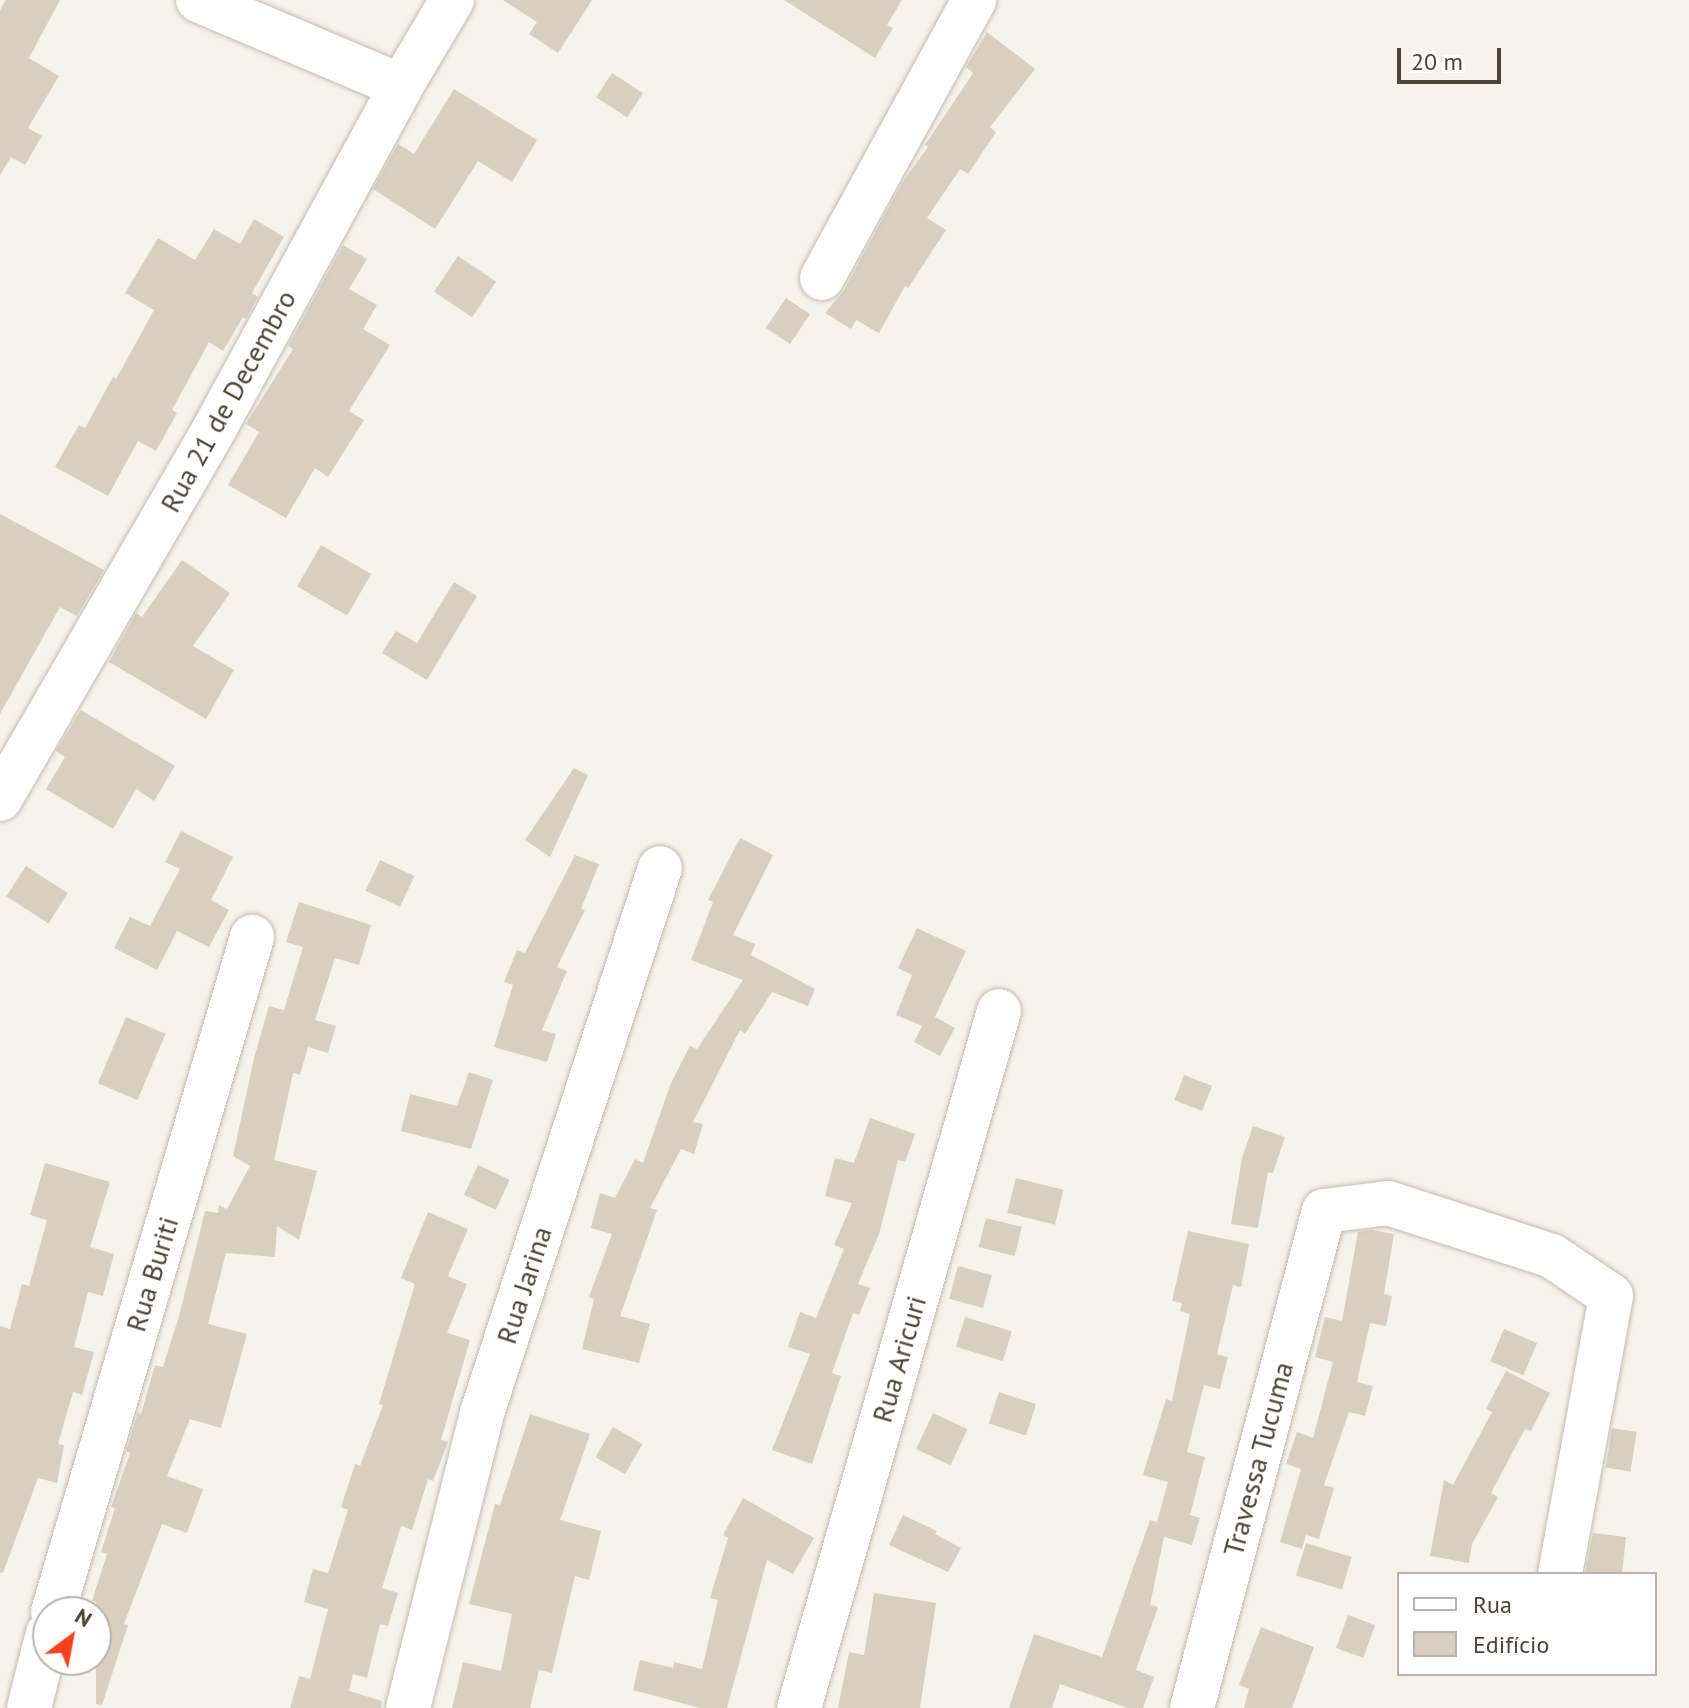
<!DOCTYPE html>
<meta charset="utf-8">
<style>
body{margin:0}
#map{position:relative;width:1689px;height:1708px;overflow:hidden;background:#f6f3ec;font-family:"PT Sans",sans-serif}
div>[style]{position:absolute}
.building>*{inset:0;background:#d8cfc1;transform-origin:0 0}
.roads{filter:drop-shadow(0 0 2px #c2bbae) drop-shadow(0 0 2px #c2bbae)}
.minor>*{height:44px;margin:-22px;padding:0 22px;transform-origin:22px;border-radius:22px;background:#fff}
span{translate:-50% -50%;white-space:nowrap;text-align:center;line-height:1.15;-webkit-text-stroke:6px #fff;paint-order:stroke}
.street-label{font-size:28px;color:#4b4439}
.legend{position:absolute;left:1397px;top:1572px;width:260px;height:104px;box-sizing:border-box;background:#fff;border:2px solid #b7b4b0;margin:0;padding:10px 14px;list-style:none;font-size:24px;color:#4b4439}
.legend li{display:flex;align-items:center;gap:16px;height:40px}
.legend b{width:40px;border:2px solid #b7b4b0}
.north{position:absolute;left:32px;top:1596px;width:80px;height:80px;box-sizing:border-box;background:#fff;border:2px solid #b7b4b0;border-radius:50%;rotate:32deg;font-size:22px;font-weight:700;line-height:32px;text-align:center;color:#4b4439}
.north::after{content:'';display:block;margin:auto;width:28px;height:36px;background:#fc3f1d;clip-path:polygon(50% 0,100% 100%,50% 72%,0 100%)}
.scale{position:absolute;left:1397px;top:48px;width:104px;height:36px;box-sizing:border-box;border:4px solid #4b4439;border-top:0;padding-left:10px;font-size:24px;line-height:28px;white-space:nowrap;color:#4b4439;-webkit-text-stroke:6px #fff;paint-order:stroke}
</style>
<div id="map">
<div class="building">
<div style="clip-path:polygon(6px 0,60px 0,29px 58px,59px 76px,28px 128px,42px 136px,25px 165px,11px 157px,0 175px,0 10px)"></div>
<div style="clip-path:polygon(503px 0,592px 0,558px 53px,529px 34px,537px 22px)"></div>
<div style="clip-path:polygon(784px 0,902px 0,887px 25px,893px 28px,875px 58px)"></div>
<div style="clip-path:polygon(987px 32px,1035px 69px,990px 127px,996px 132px,968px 174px,960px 169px,927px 218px,946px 230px,908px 288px,905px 286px,879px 333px,856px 320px,851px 329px,825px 313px,844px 290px,902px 183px,928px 147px,925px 145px,973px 73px,966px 67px)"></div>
<div style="left:612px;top:73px;width:37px;height:29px;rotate:33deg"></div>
<div style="clip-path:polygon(454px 89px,537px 140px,512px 182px,478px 161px,435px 229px,373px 189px,398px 144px,414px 154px)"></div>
<div style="clip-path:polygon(254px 219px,284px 237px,252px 293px,258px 297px,246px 319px,243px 317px,223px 351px,209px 342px,172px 410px,177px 413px,156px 451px,138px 441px,108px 496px,55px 467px,79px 425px,85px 428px,113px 377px,116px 379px,154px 310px,125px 293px,158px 238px,195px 260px,214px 229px,240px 244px)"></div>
<div style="clip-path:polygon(343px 245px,367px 259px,349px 289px,377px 305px,363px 329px,390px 345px,349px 411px,364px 420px,328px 477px,315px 468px,286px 518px,228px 485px,259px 432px,246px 424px,293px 349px,288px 346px)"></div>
<div style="left:458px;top:256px;width:46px;height:43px;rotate:34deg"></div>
<div style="left:786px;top:298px;width:29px;height:36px;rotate:34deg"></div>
<div style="clip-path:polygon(0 514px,104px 570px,77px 616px,60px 607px,0 714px)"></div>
<div style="left:321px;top:545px;width:58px;height:48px;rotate:30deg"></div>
<div style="clip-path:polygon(182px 560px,230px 593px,193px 646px,234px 670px,206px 719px,109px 662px,136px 613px,142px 617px)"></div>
<div style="clip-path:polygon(454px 582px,477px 596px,427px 680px,382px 653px,396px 631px,417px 643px)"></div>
<div style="clip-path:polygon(81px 710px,175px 766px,154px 801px,136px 789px,113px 829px,46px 789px,65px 757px,56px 751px)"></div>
<div style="clip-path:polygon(574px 768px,588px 775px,550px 857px,525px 840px)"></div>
<div style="clip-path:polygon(181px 831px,233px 857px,211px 900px,229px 910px,209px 947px,177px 931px,157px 970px,114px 948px,130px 917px,150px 926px,180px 869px,165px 862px)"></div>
<div style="clip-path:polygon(740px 838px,773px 855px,733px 935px,755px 944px,751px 955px,815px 989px,808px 1006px,772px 992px,745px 1034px,740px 1030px,693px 1122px,703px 1124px,694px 1154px,681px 1149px,650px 1208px,657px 1210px,620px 1316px,650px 1324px,639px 1363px,582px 1349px,594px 1299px,589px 1297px,612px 1234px,591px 1228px,600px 1193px,615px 1198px,635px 1159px,643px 1163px,671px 1083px,690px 1046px,697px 1049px,743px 980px,691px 960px,713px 902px,708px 900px)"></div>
<div style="clip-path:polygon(575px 855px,599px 864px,581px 909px,585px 910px,557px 967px,567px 971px,542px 1030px,556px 1034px,547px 1062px,494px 1047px,513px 985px,504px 982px,517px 950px,525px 953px)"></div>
<div style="left:380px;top:860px;width:38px;height:34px;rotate:25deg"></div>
<div style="left:26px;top:866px;width:50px;height:36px;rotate:33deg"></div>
<div style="clip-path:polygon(299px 902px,371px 925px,359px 965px,335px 958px,315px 1020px,336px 1026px,328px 1053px,308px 1047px,300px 1075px,293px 1073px,274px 1160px,317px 1171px,299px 1240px,277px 1226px,275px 1257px,226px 1253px,208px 1324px,247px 1334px,221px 1428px,190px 1419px,167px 1476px,203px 1489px,187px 1533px,162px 1524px,124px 1624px,128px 1625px,102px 1705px,96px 1704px,96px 1602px,92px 1601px,107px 1554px,101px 1552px,115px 1508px,111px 1507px,130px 1453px,126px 1451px,138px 1413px,141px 1414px,155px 1365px,163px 1367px,179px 1316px,205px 1211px,218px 1213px,219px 1205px,227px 1209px,250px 1166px,233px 1156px,254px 1058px,269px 1006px,284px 1010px,303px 947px,286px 942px)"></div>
<div style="clip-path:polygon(917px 928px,966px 951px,935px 1017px,955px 1028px,940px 1056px,914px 1042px,922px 1026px,896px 1015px,912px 975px,898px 968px)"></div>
<div style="left:126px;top:1017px;width:43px;height:72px;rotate:23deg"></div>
<div style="clip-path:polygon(469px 1072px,493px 1080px,471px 1149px,401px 1131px,410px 1094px,457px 1106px)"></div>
<div style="left:1184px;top:1075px;width:30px;height:27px;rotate:21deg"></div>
<div style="clip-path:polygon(870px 1118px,915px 1134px,905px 1162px,898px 1160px,879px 1234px,858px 1284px,870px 1288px,859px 1315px,853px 1313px,832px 1373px,841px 1376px,812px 1464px,772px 1450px,810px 1354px,788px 1347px,800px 1312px,816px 1318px,844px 1249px,834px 1245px,852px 1203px,825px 1196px,835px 1158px,854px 1163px)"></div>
<div style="clip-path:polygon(1253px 1126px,1285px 1137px,1273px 1173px,1268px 1172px,1258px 1228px,1231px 1224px,1242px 1158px)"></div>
<div style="clip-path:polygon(45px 1163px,110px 1182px,90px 1247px,114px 1254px,103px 1296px,88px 1292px,74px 1347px,94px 1352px,82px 1395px,73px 1392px,58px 1444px,64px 1445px,57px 1483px,38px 1478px,3px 1573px,0 1572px,0 1326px,10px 1329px,22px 1284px,29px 1286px,47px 1220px,30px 1215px)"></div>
<div style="left:478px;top:1165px;width:35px;height:33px;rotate:25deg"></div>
<div style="left:1016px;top:1178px;width:49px;height:36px;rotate:14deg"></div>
<div style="clip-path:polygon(428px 1212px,468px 1229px,448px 1276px,467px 1284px,447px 1333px,470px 1340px,441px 1440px,448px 1442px,433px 1481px,428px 1479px,412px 1530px,401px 1526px,382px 1588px,398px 1593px,388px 1626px,380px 1624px,367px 1678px,353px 1674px,349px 1691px,382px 1701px,381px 1708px,290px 1708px,299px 1676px,310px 1679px,328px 1609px,304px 1602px,313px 1569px,328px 1573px,348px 1510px,341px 1507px,355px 1464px,360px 1466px,383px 1405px,379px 1404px,415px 1284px,401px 1278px)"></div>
<div style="left:986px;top:1218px;width:37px;height:30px;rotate:14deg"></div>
<div style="clip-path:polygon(1372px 1230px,1394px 1234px,1384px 1294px,1392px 1296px,1386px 1326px,1370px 1323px,1357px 1382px,1373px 1386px,1365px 1416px,1349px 1412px,1324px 1485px,1334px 1488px,1319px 1539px,1306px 1535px,1302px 1549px,1280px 1542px,1301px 1469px,1286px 1464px,1297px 1432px,1313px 1438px,1333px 1362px,1315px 1357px,1325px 1317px,1342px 1321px,1358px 1232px)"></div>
<div style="clip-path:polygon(1188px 1231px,1249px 1244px,1241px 1287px,1233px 1285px,1217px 1354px,1228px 1357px,1220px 1389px,1204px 1385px,1187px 1452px,1205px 1457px,1190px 1515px,1200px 1518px,1192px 1545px,1164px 1537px,1150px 1605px,1158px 1607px,1136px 1670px,1154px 1677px,1143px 1708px,1128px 1708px,1060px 1684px,1052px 1708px,1009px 1708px,1034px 1634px,1102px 1657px,1150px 1520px,1157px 1522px,1168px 1482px,1143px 1475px,1166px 1399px,1172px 1401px,1190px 1314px,1180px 1311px,1182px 1303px,1172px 1301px)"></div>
<div style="left:958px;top:1266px;width:35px;height:34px;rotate:15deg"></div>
<div style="left:965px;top:1317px;width:49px;height:31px;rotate:17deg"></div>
<div style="left:1504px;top:1329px;width:36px;height:35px;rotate:23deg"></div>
<div style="clip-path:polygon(1506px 1371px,1550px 1393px,1531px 1431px,1525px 1429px,1491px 1493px,1498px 1497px,1472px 1544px,1469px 1563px,1430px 1556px,1444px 1480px,1453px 1485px,1492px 1412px,1486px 1409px)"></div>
<div style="left:999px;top:1392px;width:39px;height:33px;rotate:18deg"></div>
<div style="left:933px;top:1413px;width:38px;height:40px;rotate:25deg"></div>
<div style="clip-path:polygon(530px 1414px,590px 1434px,560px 1520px,601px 1531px,589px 1580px,575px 1576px,552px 1673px,539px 1670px,530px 1708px,452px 1708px,463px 1662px,501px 1671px,512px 1614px,469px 1604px,495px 1504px,500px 1505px)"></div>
<div style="left:613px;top:1427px;width:34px;height:35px;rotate:30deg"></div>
<div style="left:1612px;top:1428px;width:25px;height:40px;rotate:9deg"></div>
<div style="clip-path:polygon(743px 1498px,814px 1538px,793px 1574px,767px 1560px,727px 1708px,700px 1708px,633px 1690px,640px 1660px,673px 1668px,674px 1662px,702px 1669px,718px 1600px,710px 1598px,728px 1538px,723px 1535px)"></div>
<div style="clip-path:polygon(903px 1515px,937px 1531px,935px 1534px,961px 1548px,948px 1572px,889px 1545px)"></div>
<div style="clip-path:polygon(1593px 1533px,1626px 1537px,1622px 1574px,1585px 1574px)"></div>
<div style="left:1306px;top:1543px;width:48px;height:34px;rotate:17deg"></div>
<div style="clip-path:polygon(874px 1593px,936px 1603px,920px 1708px,838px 1708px,849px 1652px,864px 1655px)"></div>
<div style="left:1348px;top:1615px;width:29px;height:35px;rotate:20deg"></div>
<div style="clip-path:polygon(1261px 1627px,1314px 1647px,1292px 1708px,1244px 1708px,1249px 1689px,1239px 1685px)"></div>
</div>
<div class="roads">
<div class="minor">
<div style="left:198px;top:0;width:220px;rotate:23deg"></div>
<div style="left:822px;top:278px;width:317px;rotate:-61.3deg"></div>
<div style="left:0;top:799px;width:431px;rotate:-59.9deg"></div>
<div style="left:216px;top:426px;width:387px;rotate:-61.4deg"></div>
<div style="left:401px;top:86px;width:100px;rotate:-59.3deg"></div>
<div style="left:53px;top:1612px;width:704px;rotate:-73.57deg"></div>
<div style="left:29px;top:1708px;width:77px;rotate:-75.8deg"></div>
<div style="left:408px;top:1708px;width:304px;rotate:-75.9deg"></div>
<div style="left:482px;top:1413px;width:573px;rotate:-71.91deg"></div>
<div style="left:799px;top:1708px;width:725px;rotate:-73.99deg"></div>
<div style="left:1192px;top:1708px;width:514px;rotate:-75.13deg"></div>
<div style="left:1324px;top:1211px;width:64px;rotate:-7.1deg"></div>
<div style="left:1388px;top:1203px;width:172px;rotate:17.9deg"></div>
<div style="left:1552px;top:1256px;width:71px;rotate:34.1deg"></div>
<div style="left:1611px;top:1296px;width:283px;rotate:100.4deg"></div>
</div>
</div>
<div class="street-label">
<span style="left:228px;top:401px;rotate:-61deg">Rua 21 de Decembro</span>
<span style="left:152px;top:1274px;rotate:-73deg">Rua Buriti</span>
<span style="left:524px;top:1285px;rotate:-72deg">Rua Jarina</span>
<span style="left:899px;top:1359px;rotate:-74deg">Rua Aricuri</span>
<span style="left:1258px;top:1459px;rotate:-75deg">Travessa Tucuma</span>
</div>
<ul class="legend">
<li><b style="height:10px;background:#fff"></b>Rua</li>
<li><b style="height:22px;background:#d8cfc1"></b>Edifício</li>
</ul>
<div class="north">N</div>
<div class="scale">20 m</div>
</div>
